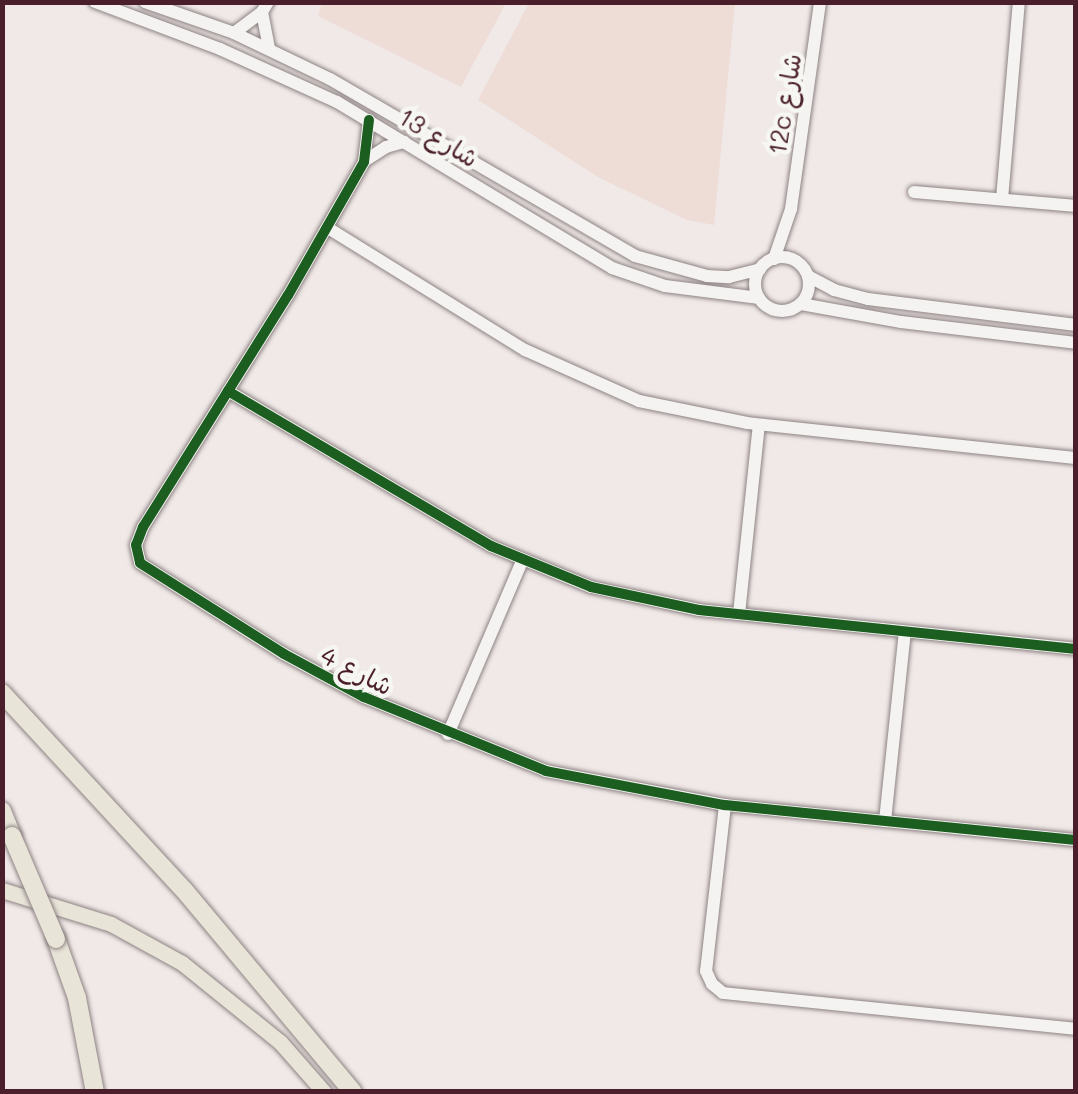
<!DOCTYPE html>
<meta charset="utf-8">
<style>
body{margin:0}
#map{position:relative;width:1078px;height:1094px;overflow:hidden;background:#f0e9e7;font-family:Mali,"Playpen Sans Arabic",sans-serif}
div>[style]{position:absolute}
.built>*{inset:0;background:#eedcd7}
.roads{filter:drop-shadow(0 0 2px #8d8283) drop-shadow(0 0 2px #8d8283)}
.minor>*{height:12px;margin:-6px;padding:0 6px;transform-origin:6px;border-radius:6px;background:#f4f3f1}
.minor>.ring{margin:-6px;padding:0;box-sizing:content-box;background:none;border:12px solid #f4f3f1;border-radius:50%}
.major>*{height:15px;margin:-7.5px;padding:0 7.5px;transform-origin:7.5px;border-radius:7.5px;background:#e8e4d8}
.highway>*{height:18px;margin:-9px;padding:0 9px;transform-origin:9px;border-radius:9px;background:#e8e4d8}
.bridges{filter:drop-shadow(0 0 2px #8d8283) drop-shadow(0 0 2px #8d8283)}
.highway-bridge>*{height:18px;margin:-9px;padding:0 9px;transform-origin:9px;border-radius:9px;background:#e8e4d8}
.cycleway>*{height:10px;margin:-5px;padding:0 5px;transform-origin:5px;border-radius:5px;background:#1b5e20}
span{translate:-50% -50%;white-space:nowrap;text-align:center;line-height:1.15;-webkit-text-stroke:9px #f6f6f2;paint-order:stroke}
.street-label{font-size:25px;color:#4a1f2b}
.frame{position:absolute;inset:0;border:5px solid #4a1f2b;pointer-events:none}
</style>
<div id="map">
<div class="built">
<div style="clip-path:polygon(322px 2px,506px 2px,506px 3px,461px 87px,318px 16px)"></div>
<div style="clip-path:polygon(529px 3px,735px 3px,714px 225px,687px 220px,598px 177px,478px 100px)"></div>
</div>
<div class="roads">
<div class="minor">
<div style="left:95px;top:2px;width:134px;rotate:20.6deg"></div>
<div style="left:220px;top:49px;width:128px;rotate:24.4deg"></div>
<div style="left:337px;top:102px;width:321px;rotate:31.1deg"></div>
<div style="left:612px;top:268px;width:56px;rotate:18.8deg"></div>
<div style="left:665px;top:286px;width:95px;rotate:7.3deg"></div>
<div style="left:145px;top:2px;width:94px;rotate:19.2deg"></div>
<div style="left:234px;top:33px;width:106px;rotate:25.6deg"></div>
<div style="left:330px;top:79px;width:353px;rotate:30.1deg"></div>
<div style="left:635px;top:256px;width:75px;rotate:15.5deg"></div>
<div style="left:707px;top:276px;width:22px;rotate:3deg"></div>
<div style="left:729px;top:277px;width:32px;rotate:-14deg"></div>
<div style="left:262px;top:12px;width:38px;rotate:79deg"></div>
<div style="left:234px;top:33px;width:35px;rotate:-37deg"></div>
<div style="left:262px;top:12px;width:12px;rotate:-59deg"></div>
<div style="left:369px;top:120px;width:42px;rotate:96.8deg"></div>
<div style="left:364px;top:162px;width:153px;rotate:119.7deg"></div>
<div style="left:288px;top:295px;width:274px;rotate:122deg"></div>
<div style="left:143px;top:527px;width:19px;rotate:111deg"></div>
<div style="left:136px;top:545px;width:18px;rotate:77deg"></div>
<div style="left:140px;top:563px;width:170px;rotate:32.3deg"></div>
<div style="left:284px;top:654px;width:91px;rotate:28.3deg"></div>
<div style="left:364px;top:697px;width:196px;rotate:22.1deg"></div>
<div style="left:546px;top:771px;width:182px;rotate:10.8deg"></div>
<div style="left:725px;top:805px;width:353px;rotate:5.7deg"></div>
<div style="left:366px;top:160px;width:24px;rotate:-33deg"></div>
<div style="left:386px;top:147px;width:19px;rotate:-16deg"></div>
<div style="left:914px;top:192px;width:163px;rotate:4.9deg"></div>
<div style="left:1002px;top:199px;width:198px;rotate:-85.1deg"></div>
<div style="left:328px;top:228px;width:232px;rotate:31.8deg"></div>
<div style="left:525px;top:350px;width:125px;rotate:24.1deg"></div>
<div style="left:639px;top:401px;width:110px;rotate:11.5deg"></div>
<div style="left:747px;top:423px;width:331px;rotate:6.1deg"></div>
<div class="ring" style="left:755px;top:257px;width:42px;height:42px"></div>
<div style="left:774px;top:259px;width:53px;rotate:-71.2deg"></div>
<div style="left:791px;top:209px;width:209px;rotate:-82deg"></div>
<div style="left:808px;top:276px;width:30px;rotate:28deg"></div>
<div style="left:834px;top:290px;width:35px;rotate:15deg"></div>
<div style="left:868px;top:299px;width:210px;rotate:7.1deg"></div>
<div style="left:801px;top:304px;width:102px;rotate:10.2deg"></div>
<div style="left:901px;top:322px;width:176px;rotate:6.8deg"></div>
<div style="left:228px;top:391px;width:305px;rotate:30.5deg"></div>
<div style="left:491px;top:546px;width:108px;rotate:22.3deg"></div>
<div style="left:591px;top:587px;width:110px;rotate:12deg"></div>
<div style="left:699px;top:610px;width:379px;rotate:5.9deg"></div>
<div style="left:739px;top:614px;width:190px;rotate:-84deg"></div>
<div style="left:448px;top:734px;width:188px;rotate:-66.8deg"></div>
<div style="left:725px;top:805px;width:167px;rotate:96.5deg"></div>
<div style="left:706px;top:971px;width:14px;rotate:65deg"></div>
<div style="left:712px;top:984px;width:14px;rotate:39deg"></div>
<div style="left:723px;top:993px;width:355px;rotate:5.8deg"></div>
<div style="left:885px;top:821px;width:190px;rotate:-84deg"></div>
</div>
<div class="major">
<div style="left:2px;top:890px;width:114px;rotate:17.3deg"></div>
<div style="left:111px;top:924px;width:81px;rotate:28.8deg"></div>
<div style="left:182px;top:963px;width:126px;rotate:38.9deg"></div>
<div style="left:280px;top:1042px;width:67px;rotate:48.7deg"></div>
</div>
<div class="highway">
<div style="left:2px;top:693px;width:268px;rotate:47.3deg"></div>
<div style="left:184px;top:890px;width:263px;rotate:50.1deg"></div>
<div style="left:2px;top:811px;width:27px;rotate:68deg"></div>
<div style="left:56px;top:939px;width:63px;rotate:70.4deg"></div>
<div style="left:77px;top:998px;width:96px;rotate:79.2deg"></div>
</div>
</div>
<div class="bridges">
<div class="highway-bridge">
<div style="left:12px;top:836px;width:112px;rotate:66.9deg"></div>
</div>
</div>
<div class="cycleway">
<div style="left:369px;top:120px;width:42px;rotate:96.8deg"></div>
<div style="left:364px;top:162px;width:153px;rotate:119.7deg"></div>
<div style="left:288px;top:295px;width:274px;rotate:122deg"></div>
<div style="left:143px;top:527px;width:19px;rotate:111deg"></div>
<div style="left:136px;top:545px;width:18px;rotate:77deg"></div>
<div style="left:140px;top:563px;width:170px;rotate:32.3deg"></div>
<div style="left:284px;top:654px;width:91px;rotate:28.3deg"></div>
<div style="left:364px;top:697px;width:196px;rotate:22.1deg"></div>
<div style="left:546px;top:771px;width:182px;rotate:10.8deg"></div>
<div style="left:725px;top:805px;width:353px;rotate:5.7deg"></div>
<div style="left:228px;top:391px;width:305px;rotate:30.5deg"></div>
<div style="left:491px;top:546px;width:108px;rotate:22.3deg"></div>
<div style="left:591px;top:587px;width:110px;rotate:12deg"></div>
<div style="left:699px;top:610px;width:379px;rotate:5.9deg"></div>
</div>
<div class="street-label">
<span style="left:784px;top:104px;rotate:-81deg">12c شارع</span>
<span style="left:439px;top:137px;rotate:32deg">شارع 13</span>
<span style="left:357px;top:670px;rotate:27deg">شارع 4</span>
</div>
<div class="frame"></div>
</div>
